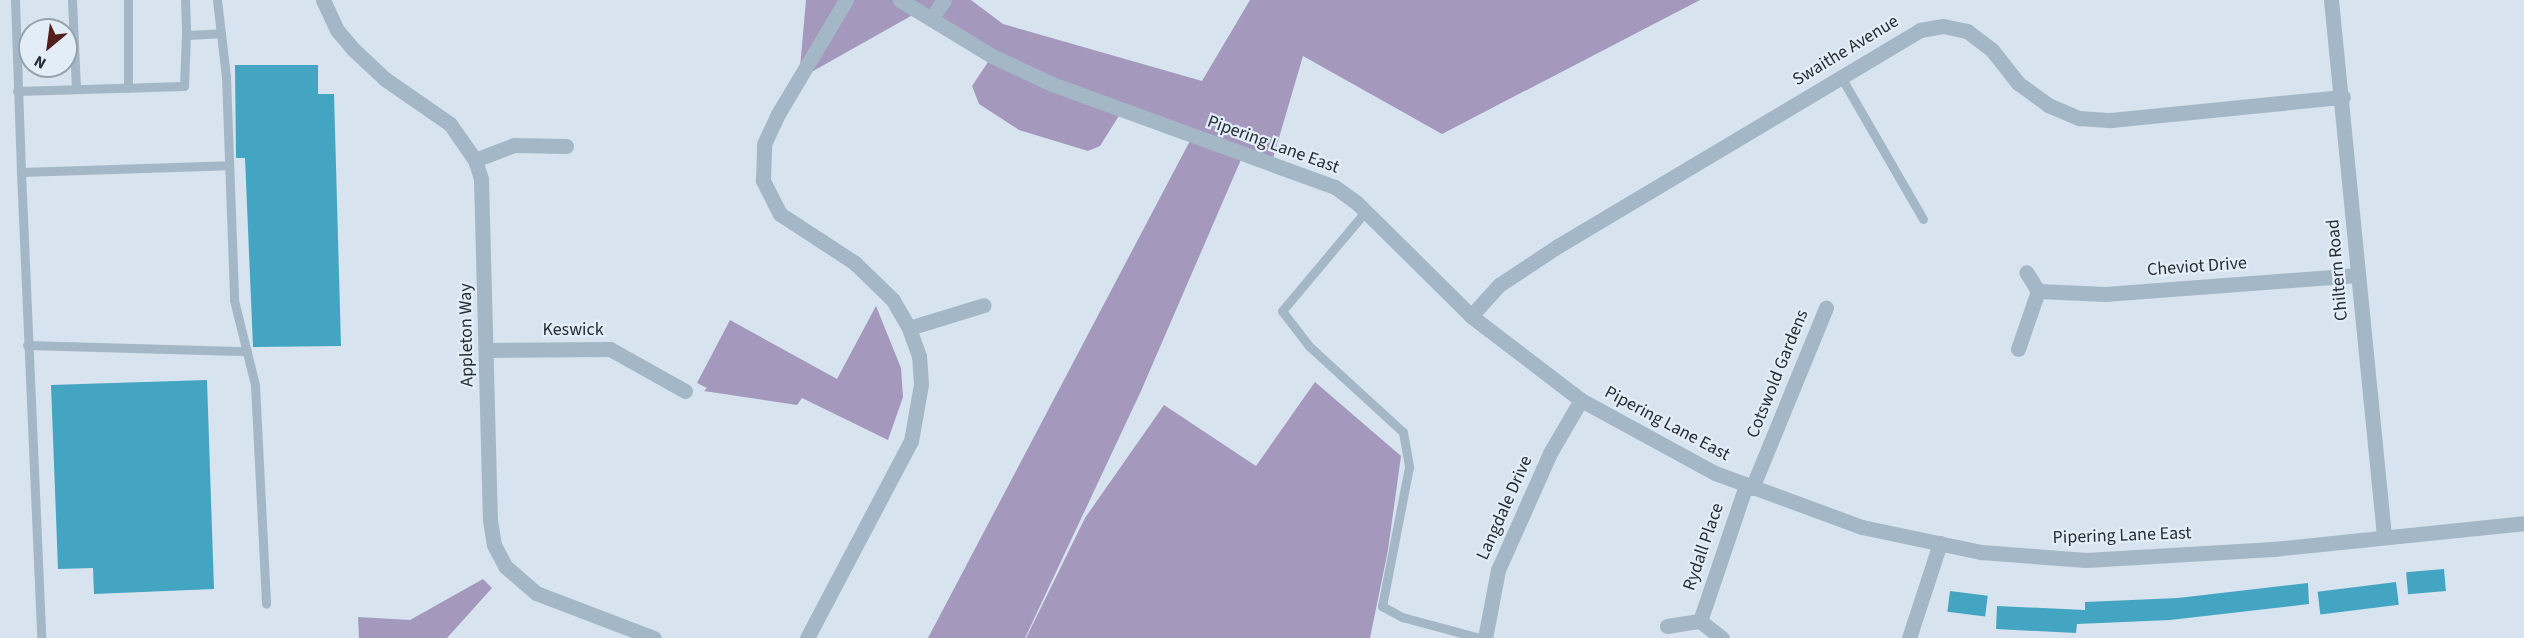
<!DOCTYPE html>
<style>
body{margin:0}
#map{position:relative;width:2524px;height:638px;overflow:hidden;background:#d7e3ef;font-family:"Source Sans 3",sans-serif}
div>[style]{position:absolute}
.green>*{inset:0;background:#a498bd}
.building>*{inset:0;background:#43a5c1;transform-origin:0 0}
.service>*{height:9px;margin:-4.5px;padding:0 4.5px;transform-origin:4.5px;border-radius:4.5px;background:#a4b7c7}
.minor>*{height:15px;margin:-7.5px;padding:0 7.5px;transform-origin:7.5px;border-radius:7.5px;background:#a4b7c7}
span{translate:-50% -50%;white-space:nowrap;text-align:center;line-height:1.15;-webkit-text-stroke:4.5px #e3edf8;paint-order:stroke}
.street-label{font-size:18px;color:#252e32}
.north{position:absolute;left:18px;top:18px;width:60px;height:60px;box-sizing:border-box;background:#e3edf8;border:2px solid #97a1a9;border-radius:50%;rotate:209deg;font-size:16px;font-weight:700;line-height:24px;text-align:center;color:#252e32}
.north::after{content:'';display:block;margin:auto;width:21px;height:27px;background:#521f1d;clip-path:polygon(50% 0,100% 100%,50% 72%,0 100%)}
</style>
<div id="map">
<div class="green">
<div style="clip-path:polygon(806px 0,971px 0,1003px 24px,1202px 81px,1250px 0,1700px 0,1442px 134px,1303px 56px,1271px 165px,1243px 155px,1141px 391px,1025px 638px,928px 638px,1192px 137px,1122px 111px,1100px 146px,1088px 151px,1019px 130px,979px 104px,972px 86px,992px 56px,918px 12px,799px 79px)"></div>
<div style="clip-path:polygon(876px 306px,901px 368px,903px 397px,888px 440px,802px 398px,797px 405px,704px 391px,707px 388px,697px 383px,730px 320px,837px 379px)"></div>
<div style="clip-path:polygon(1315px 382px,1401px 456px,1388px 550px,1370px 638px,1026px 638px,1085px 518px,1164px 405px,1256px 466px)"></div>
<div style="clip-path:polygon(483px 579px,492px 588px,447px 638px,359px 638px,358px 617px,410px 620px)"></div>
</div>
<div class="building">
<div style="clip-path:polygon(235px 65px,318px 65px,318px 94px,334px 94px,341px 346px,253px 347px,245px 158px,236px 158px)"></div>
<div style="clip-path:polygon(207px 380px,214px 589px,94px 594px,93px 568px,58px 569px,51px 385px)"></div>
<div style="left:2444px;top:569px;width:22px;height:38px;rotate:85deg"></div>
<div style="left:2396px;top:582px;width:23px;height:79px;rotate:83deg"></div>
<div style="clip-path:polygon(2308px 583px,2309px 604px,2170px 620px,2077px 624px,2076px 633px,1996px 629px,1997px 606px,2085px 610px,2085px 602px,2178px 598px)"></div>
<div style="left:1950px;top:591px;width:38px;height:21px;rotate:7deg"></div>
</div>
<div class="service">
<div style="left:15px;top:0;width:172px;rotate:88deg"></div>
<div style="left:21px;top:172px;width:207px;rotate:-1.9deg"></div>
<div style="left:72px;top:0;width:89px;rotate:87.4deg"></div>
<div style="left:128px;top:0;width:88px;rotate:90deg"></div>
<div style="left:185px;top:0;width:35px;rotate:88deg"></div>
<div style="left:217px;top:0;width:78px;rotate:83.3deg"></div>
<div style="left:226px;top:77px;width:223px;rotate:87.9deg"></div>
<div style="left:234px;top:300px;width:88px;rotate:76.1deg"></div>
<div style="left:255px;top:385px;width:219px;rotate:87.1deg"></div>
<div style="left:1841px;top:77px;width:164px;rotate:60deg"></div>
<div style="left:17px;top:91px;width:167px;rotate:-1.7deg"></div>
<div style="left:184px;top:86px;width:51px;rotate:-87.8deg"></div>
<div style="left:186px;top:35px;width:35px;rotate:-3deg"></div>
<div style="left:21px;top:172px;width:466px;rotate:87.5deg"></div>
<div style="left:1365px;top:212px;width:129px;rotate:130deg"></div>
<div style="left:1282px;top:311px;width:44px;rotate:52.4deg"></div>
<div style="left:1309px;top:346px;width:127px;rotate:42.5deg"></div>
<div style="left:1403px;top:432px;width:36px;rotate:80deg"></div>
<div style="left:1409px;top:467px;width:142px;rotate:101deg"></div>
<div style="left:1382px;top:606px;width:23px;rotate:29deg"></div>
<div style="left:1402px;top:617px;width:81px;rotate:15.1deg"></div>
<div style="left:27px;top:345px;width:220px;rotate:1.6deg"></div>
</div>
<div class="minor">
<div style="left:323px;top:0;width:33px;rotate:65deg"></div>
<div style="left:337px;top:30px;width:26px;rotate:50deg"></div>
<div style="left:354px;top:50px;width:42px;rotate:43.1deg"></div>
<div style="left:385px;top:79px;width:79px;rotate:34.7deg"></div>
<div style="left:450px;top:124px;width:44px;rotate:55.2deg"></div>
<div style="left:475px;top:160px;width:20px;rotate:72deg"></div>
<div style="left:481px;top:179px;width:341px;rotate:88.5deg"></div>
<div style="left:490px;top:520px;width:25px;rotate:81deg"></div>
<div style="left:494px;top:545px;width:24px;rotate:62deg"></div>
<div style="left:505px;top:566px;width:41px;rotate:41.1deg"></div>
<div style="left:536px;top:593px;width:126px;rotate:20.9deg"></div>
<div style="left:900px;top:0;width:108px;rotate:31.3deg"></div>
<div style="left:992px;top:56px;width:66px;rotate:25deg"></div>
<div style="left:1052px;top:84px;width:301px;rotate:20deg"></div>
<div style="left:1335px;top:187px;width:27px;rotate:36deg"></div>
<div style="left:1357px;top:203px;width:161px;rotate:44.7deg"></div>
<div style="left:1471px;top:316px;width:138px;rotate:37.4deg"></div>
<div style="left:1581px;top:400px;width:153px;rotate:28.6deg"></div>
<div style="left:1715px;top:473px;width:157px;rotate:20.2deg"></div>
<div style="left:1862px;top:527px;width:122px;rotate:11.9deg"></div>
<div style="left:1981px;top:552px;width:105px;rotate:4.4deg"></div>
<div style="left:2086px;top:560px;width:187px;rotate:-3.4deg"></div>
<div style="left:2273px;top:549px;width:252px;rotate:-5.9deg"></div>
<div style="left:2331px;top:0;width:539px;rotate:84.35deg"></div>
<div style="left:931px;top:19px;width:23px;rotate:-56deg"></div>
<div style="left:475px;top:160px;width:42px;rotate:-21deg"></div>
<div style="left:514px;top:145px;width:52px;rotate:1.1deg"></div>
<div style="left:2038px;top:291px;width:67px;rotate:2.6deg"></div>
<div style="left:2105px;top:294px;width:254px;rotate:-4.3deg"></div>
<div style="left:1471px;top:316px;width:42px;rotate:-47.9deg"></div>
<div style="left:1499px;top:285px;width:71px;rotate:-33.5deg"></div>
<div style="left:1558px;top:246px;width:422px;rotate:-30.8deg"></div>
<div style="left:1920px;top:30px;width:23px;rotate:-10deg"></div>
<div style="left:1943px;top:26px;width:25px;rotate:12deg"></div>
<div style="left:1967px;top:31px;width:31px;rotate:37deg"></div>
<div style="left:1992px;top:50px;width:42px;rotate:51.8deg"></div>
<div style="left:2018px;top:83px;width:37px;rotate:36deg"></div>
<div style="left:2048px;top:105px;width:34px;rotate:23deg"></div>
<div style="left:2079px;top:118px;width:32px;rotate:4deg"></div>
<div style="left:2111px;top:120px;width:233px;rotate:-5.7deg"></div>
<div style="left:909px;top:328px;width:78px;rotate:-17deg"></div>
<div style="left:2018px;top:349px;width:61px;rotate:-71deg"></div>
<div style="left:2038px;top:291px;width:22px;rotate:-122deg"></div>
<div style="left:486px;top:350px;width:124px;rotate:-0.5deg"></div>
<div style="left:610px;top:349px;width:86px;rotate:29.2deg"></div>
<div style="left:1752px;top:488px;width:195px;rotate:-67.7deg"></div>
<div style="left:1700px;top:621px;width:144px;rotate:-71.3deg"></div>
<div style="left:1667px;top:626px;width:33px;rotate:-9deg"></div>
<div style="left:1700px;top:621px;width:28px;rotate:38deg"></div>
<div style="left:807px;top:638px;width:223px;rotate:-62.2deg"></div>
<div style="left:911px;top:441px;width:58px;rotate:-80deg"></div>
<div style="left:921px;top:384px;width:28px;rotate:-94deg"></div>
<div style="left:919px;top:356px;width:30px;rotate:-110deg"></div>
<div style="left:909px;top:328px;width:32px;rotate:-120deg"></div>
<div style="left:893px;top:300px;width:53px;rotate:-135.8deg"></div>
<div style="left:855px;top:263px;width:90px;rotate:-146.8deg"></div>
<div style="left:780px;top:214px;width:38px;rotate:-117deg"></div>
<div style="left:763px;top:180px;width:36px;rotate:-88deg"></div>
<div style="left:764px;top:144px;width:33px;rotate:-65deg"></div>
<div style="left:778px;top:114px;width:133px;rotate:-59.2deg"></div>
<div style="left:1485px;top:638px;width:69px;rotate:-79.2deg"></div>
<div style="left:1498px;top:570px;width:128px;rotate:-66deg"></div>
<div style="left:1550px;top:453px;width:61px;rotate:-59.7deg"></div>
<div style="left:1909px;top:638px;width:100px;rotate:-71.9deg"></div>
</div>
<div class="street-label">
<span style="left:1846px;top:51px;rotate:-31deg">Swaithe Avenue</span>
<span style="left:1273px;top:145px;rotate:20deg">Pipering Lane East</span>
<span style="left:2197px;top:267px;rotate:-4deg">Cheviot Drive</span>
<span style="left:2338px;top:270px;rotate:-95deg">Chiltern Road</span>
<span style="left:573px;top:330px">Keswick</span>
<span style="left:467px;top:335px;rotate:-91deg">Appleton Way</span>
<span style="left:1778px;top:374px;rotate:-68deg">Cotswold Gardens</span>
<span style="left:1667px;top:424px;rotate:28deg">Pipering Lane East</span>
<span style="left:1505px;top:508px;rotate:-66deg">Langdale Drive</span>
<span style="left:2122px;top:536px;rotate:-2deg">Pipering Lane East</span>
<span style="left:1704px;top:547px;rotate:-71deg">Rydall Place</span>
</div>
<div class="north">N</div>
</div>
